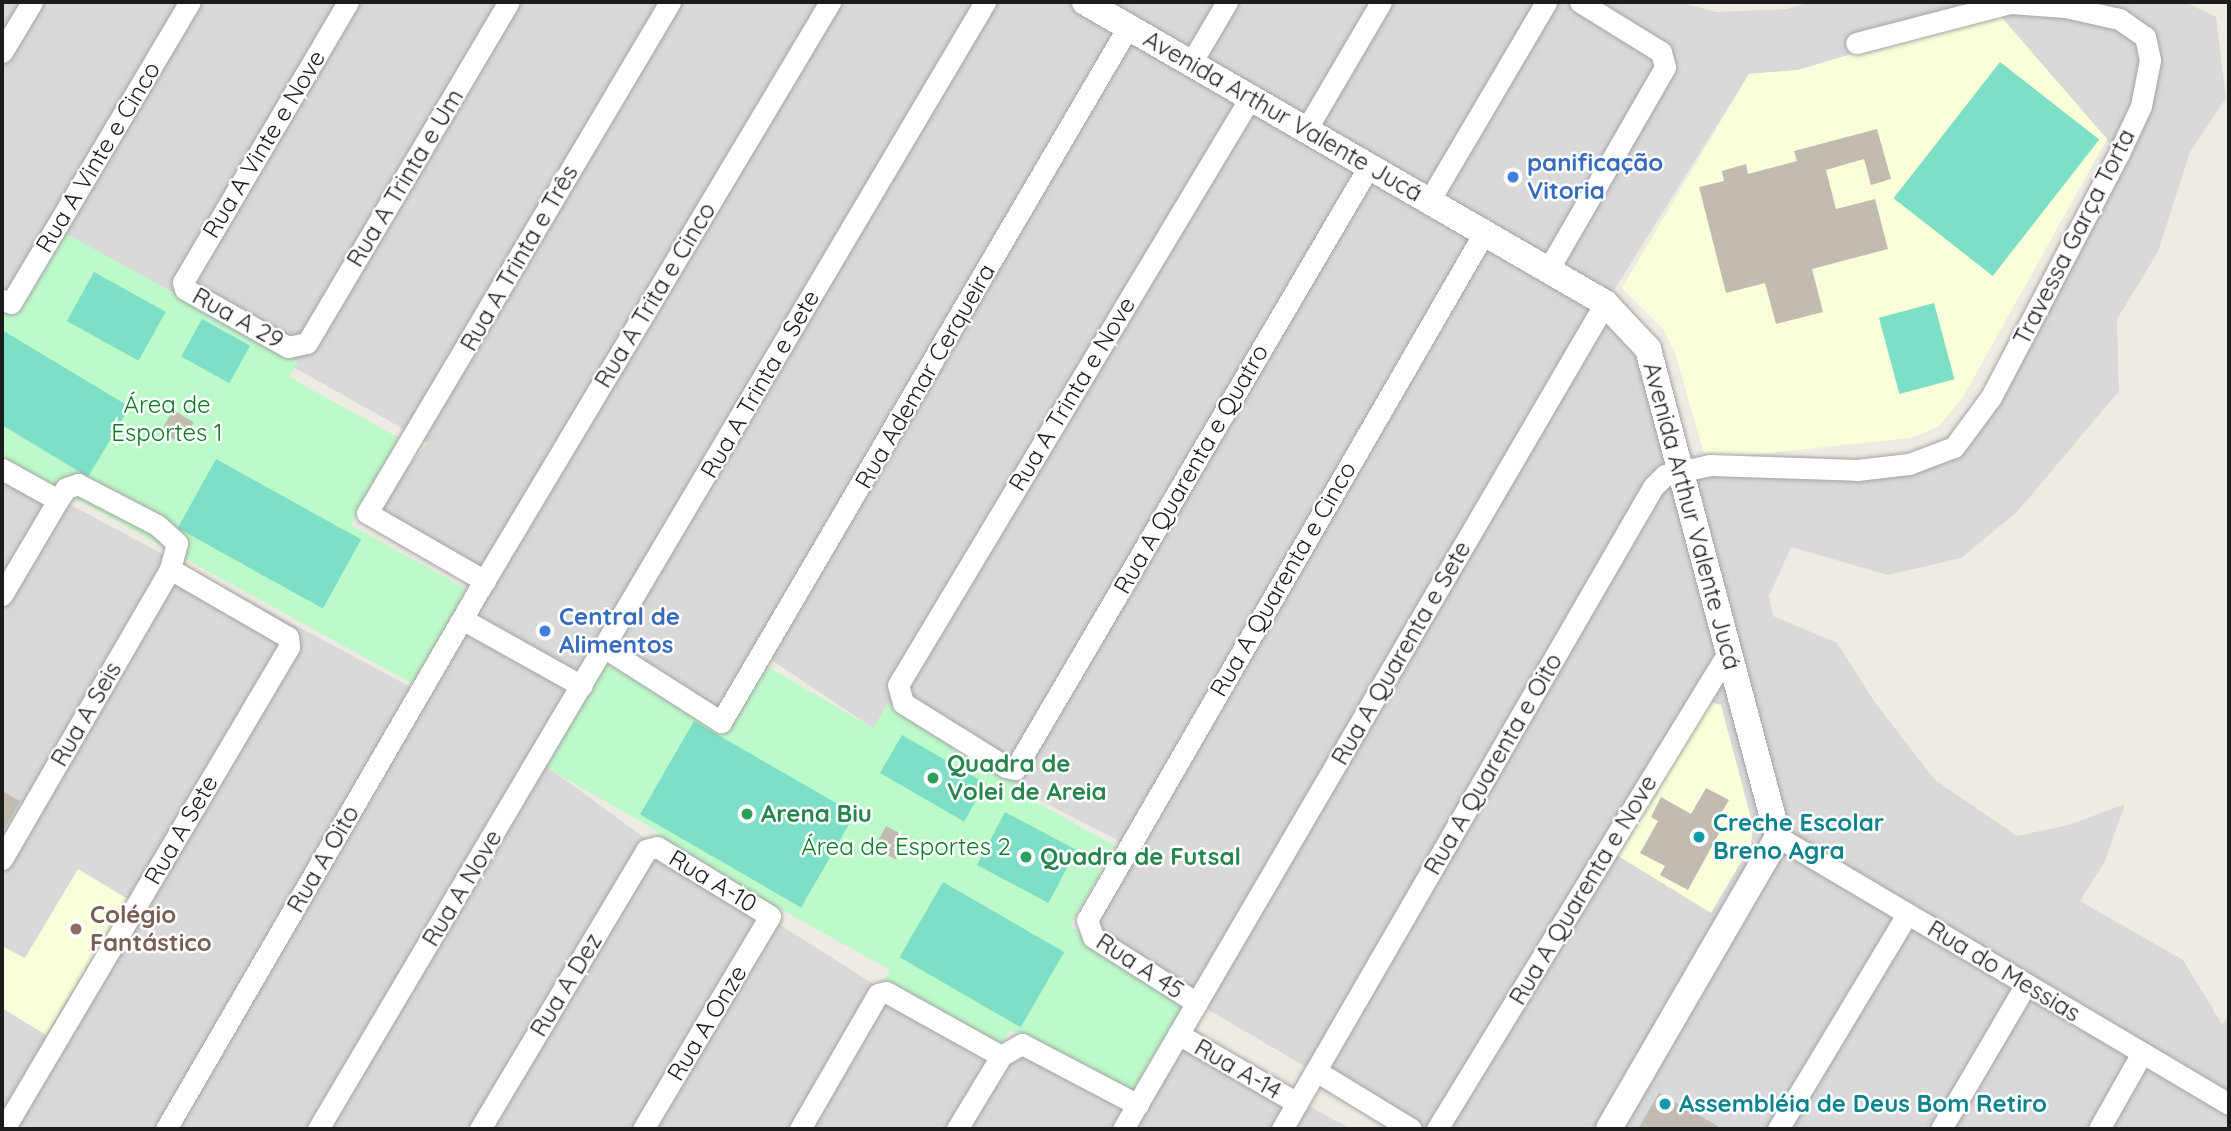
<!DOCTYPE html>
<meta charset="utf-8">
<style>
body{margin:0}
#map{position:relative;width:2231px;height:1131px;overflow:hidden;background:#eeebe2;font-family:Quicksand,sans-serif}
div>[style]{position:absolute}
.residential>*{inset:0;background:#dad9d9}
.education>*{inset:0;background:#faffd9}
.park>*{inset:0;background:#bdfaca}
.pitch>*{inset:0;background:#7edfc7;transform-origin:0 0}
.building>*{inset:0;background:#c2bbb1;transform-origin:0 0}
.roads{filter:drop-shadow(0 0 2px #a3a3a3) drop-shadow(0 0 2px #a3a3a3)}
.minor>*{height:21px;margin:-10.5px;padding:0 10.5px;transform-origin:10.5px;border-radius:10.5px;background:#fff}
.tertiary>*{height:26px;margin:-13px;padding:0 13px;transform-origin:13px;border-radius:13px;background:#fff}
.dots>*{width:19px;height:19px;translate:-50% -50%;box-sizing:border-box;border:4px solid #fff;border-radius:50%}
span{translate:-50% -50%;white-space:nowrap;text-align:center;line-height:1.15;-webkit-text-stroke:5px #fff;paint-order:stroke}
.street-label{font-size:24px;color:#1c1c1c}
.shop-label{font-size:24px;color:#366cbe;font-weight:700}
.left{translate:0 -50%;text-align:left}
.park-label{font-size:24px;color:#0a7a23}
.leisure-label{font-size:24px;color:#27864d;font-weight:700}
.culture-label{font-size:24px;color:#0d838f;font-weight:700}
.education-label{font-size:24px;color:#785e54;font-weight:700}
.frame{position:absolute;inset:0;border:4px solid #1c1c1c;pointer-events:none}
</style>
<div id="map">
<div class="residential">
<div style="clip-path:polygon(evenodd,2px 2px,1679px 2px,1716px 12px,1787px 9px,1810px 2px,2185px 2px,2216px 17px,2226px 98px,2190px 152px,2158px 252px,2117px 319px,2119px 391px,2017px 512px,1961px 558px,1888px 575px,1791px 547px,1769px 596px,1773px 616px,1837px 643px,1876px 704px,1935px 780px,2017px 836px,2069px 825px,2125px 804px,2105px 861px,2080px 901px,2183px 960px,2222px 1024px,2229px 1016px,2229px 1129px,1411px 1129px,1197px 1003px,1088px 932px,1127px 845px,1003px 781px,873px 728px,764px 655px,720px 723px,605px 648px,538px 760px,657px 847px,886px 992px,1001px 1056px,957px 1129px,2px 1129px,2px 468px,420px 692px,480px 589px,371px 511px,428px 443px,54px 232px,2px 296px,2px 2px,1996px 11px,2118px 153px,1954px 447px,1857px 470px,1682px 469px,1631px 326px,1606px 303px,1749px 74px,1798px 70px,1996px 11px)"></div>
<div style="clip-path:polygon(1178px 1034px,1351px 1129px,970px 1129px,1022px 1044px)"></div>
</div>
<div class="education">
<div style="clip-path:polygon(1996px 11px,2107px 139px,1963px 397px,1938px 427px,1910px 438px,1713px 459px,1703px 450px,1676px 356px,1664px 330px,1622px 288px,1749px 74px,1798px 70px)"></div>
<div style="clip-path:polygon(1711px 702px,1721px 705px,1753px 826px,1751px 845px,1711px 913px,1615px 854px)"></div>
<div style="clip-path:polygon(78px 869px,128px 899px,46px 1035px,2px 1008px,2px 946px,25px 958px)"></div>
</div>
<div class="park">
<div style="clip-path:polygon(61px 231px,298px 361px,289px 377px,399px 438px,351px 525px,470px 591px,417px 686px,2px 458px,2px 310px,13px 316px)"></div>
<div style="clip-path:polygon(605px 663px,724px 732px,763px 664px,873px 728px,888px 703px,1014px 776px,1011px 788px,1115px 846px,1070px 926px,1196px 996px,1136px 1101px,1010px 1030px,999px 1048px,883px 984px,890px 970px,775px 906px,764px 914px,650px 848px,659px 832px,544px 766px)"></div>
</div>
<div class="pitch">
<div style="left:2000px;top:62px;width:126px;height:173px;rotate:38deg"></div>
<div style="left:94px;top:272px;width:82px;height:56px;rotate:29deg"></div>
<div style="left:1934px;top:303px;width:79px;height:57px;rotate:75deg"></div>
<div style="left:202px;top:319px;width:55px;height:43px;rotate:29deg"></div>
<div style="clip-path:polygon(2px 330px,130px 407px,88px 477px,2px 425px)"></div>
<div style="left:216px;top:459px;width:166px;height:79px;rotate:29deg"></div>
<div style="left:694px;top:721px;width:186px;height:108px;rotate:30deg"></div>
<div style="left:902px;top:735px;width:97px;height:44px;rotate:30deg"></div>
<div style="left:1005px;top:812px;width:81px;height:60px;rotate:28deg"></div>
<div style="left:943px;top:882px;width:140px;height:87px;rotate:30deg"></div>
</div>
<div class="building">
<div style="clip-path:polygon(1877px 129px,1891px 179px,1871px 185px,1864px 159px,1826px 170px,1836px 209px,1875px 199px,1888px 249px,1812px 269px,1823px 312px,1776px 324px,1765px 283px,1726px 293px,1699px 187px,1724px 181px,1722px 171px,1746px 164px,1748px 174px,1797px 161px,1794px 151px)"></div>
<div style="left:173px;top:410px;width:24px;height:25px;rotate:30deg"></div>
<div style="clip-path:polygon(1706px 788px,1729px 800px,1716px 822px,1723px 826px,1688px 890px,1660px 875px,1665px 866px,1640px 853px,1658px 821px,1651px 817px,1661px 797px,1691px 814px)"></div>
<div style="clip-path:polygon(2px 791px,20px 801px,2px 833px)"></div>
<div style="left:886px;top:826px;width:24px;height:25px;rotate:28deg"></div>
<div style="clip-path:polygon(1659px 1093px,1723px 1129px,1638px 1129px)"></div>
</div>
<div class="roads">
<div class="minor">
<div style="left:348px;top:2px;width:325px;rotate:120.5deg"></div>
<div style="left:183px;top:282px;width:7px;rotate:74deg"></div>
<div style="left:185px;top:289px;width:118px;rotate:29.4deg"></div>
<div style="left:288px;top:347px;width:19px;rotate:-12deg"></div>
<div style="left:307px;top:343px;width:396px;rotate:-59.4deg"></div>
<div style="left:2px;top:52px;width:58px;rotate:-59deg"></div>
<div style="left:1191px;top:63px;width:71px;rotate:-59.5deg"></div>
<div style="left:1250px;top:98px;width:684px;rotate:120.95deg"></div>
<div style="left:898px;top:685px;width:19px;rotate:74deg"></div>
<div style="left:903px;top:703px;width:121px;rotate:31.9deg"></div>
<div style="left:1006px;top:767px;width:9px;rotate:13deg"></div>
<div style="left:1015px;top:769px;width:699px;rotate:-59.58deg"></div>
<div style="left:1306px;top:130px;width:148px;rotate:-59.6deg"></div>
<div style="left:1429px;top:201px;width:231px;rotate:-59.5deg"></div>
<div style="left:1548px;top:270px;width:234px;rotate:-60deg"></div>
<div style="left:1665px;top:67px;width:16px;rotate:-105deg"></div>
<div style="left:1661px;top:52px;width:95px;rotate:-148.3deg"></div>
<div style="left:2px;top:300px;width:9px;rotate:18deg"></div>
<div style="left:11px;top:303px;width:350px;rotate:-59.3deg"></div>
<div style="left:2px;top:469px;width:64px;rotate:29deg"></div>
<div style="left:58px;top:500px;width:14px;rotate:-56deg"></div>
<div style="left:66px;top:488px;width:13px;rotate:-18deg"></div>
<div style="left:78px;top:484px;width:89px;rotate:27.4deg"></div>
<div style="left:157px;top:525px;width:27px;rotate:42deg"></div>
<div style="left:177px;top:543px;width:27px;rotate:105deg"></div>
<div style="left:170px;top:569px;width:136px;rotate:30deg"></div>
<div style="left:288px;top:637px;width:10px;rotate:84deg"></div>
<div style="left:289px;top:647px;width:560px;rotate:120.6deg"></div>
<div style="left:485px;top:581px;width:136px;rotate:-150deg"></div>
<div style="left:367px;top:513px;width:594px;rotate:-59.33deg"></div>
<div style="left:2px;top:595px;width:110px;rotate:-59.5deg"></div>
<div style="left:462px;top:619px;width:137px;rotate:29.2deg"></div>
<div style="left:605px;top:648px;width:138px;rotate:32.5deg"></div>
<div style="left:721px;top:722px;width:805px;rotate:-59.65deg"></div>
<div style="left:1778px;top:837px;width:524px;rotate:30.63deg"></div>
<div style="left:2px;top:859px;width:335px;rotate:-59.9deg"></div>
<div style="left:1197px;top:1003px;width:123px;rotate:-147.6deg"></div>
<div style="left:1093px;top:937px;width:18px;rotate:-109deg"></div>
<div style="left:1087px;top:920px;width:793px;rotate:-59.98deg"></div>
<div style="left:1178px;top:1034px;width:138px;rotate:30.1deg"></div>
<div style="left:1316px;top:1071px;width:111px;rotate:31.4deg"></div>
<div style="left:166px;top:1129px;width:626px;rotate:-59.87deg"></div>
<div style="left:480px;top:588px;width:683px;rotate:-59.15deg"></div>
<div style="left:318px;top:1129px;width:1310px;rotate:-59.38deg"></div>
<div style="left:480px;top:1129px;width:325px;rotate:-59.2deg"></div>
<div style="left:646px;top:850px;width:11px;rotate:-15deg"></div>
<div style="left:657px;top:847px;width:132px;rotate:31.4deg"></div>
<div style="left:770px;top:916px;width:248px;rotate:120.8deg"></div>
<div style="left:800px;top:1129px;width:156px;rotate:-60deg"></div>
<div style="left:878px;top:994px;width:8px;rotate:-14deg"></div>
<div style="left:886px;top:992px;width:132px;rotate:29.1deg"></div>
<div style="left:957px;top:1129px;width:85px;rotate:-58.9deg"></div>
<div style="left:1001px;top:1056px;width:24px;rotate:-30deg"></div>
<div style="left:1022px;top:1044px;width:131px;rotate:27.7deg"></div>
<div style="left:1123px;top:1129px;width:956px;rotate:-59.73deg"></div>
<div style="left:1282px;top:1129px;width:741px;rotate:-59.98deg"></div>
<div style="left:1653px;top:487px;width:17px;rotate:-45deg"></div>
<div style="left:1665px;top:475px;width:46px;rotate:-12.5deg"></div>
<div style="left:1710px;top:465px;width:147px;rotate:1.9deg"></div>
<div style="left:1857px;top:470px;width:52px;rotate:-6.6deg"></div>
<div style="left:1909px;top:464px;width:48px;rotate:-20.7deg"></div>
<div style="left:1954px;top:447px;width:62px;rotate:-53.5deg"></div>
<div style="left:1991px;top:397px;width:276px;rotate:-62.3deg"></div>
<div style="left:2119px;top:153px;width:52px;rotate:-64.9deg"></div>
<div style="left:2141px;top:106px;width:47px;rotate:-78.9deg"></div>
<div style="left:2150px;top:60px;width:24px;rotate:-102deg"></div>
<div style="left:2145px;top:37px;width:32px;rotate:-145deg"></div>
<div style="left:2119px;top:19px;width:55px;rotate:-167.5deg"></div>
<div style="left:2065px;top:7px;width:55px;rotate:-175.8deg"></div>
<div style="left:2010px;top:3px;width:159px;rotate:165.4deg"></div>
<div style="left:1437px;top:1129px;width:560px;rotate:-58.58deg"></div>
<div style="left:1778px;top:1129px;width:251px;rotate:-59deg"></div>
<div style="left:1941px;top:1129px;width:168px;rotate:-59.6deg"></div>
<div style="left:2099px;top:1129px;width:87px;rotate:-60.5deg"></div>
</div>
<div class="tertiary">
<div style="left:1085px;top:2px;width:601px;rotate:30.06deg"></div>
<div style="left:1605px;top:303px;width:63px;rotate:46.9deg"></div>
<div style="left:1648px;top:349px;width:505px;rotate:75.08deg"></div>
<div style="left:1778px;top:837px;width:337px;rotate:120.1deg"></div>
</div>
</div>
<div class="dots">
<div style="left:1513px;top:177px;background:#3f7fe0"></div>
<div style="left:545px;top:631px;background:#3f7fe0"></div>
<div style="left:933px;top:778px;background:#2e9e5b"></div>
<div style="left:747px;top:814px;background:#2e9e5b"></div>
<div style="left:1699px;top:837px;background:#0f9aa8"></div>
<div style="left:1026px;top:857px;background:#2e9e5b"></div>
<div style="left:76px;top:929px;background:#8d6e63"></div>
<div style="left:1665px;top:1104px;background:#0f9aa8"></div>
</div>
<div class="street-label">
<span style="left:1283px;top:116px;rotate:30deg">Avenida Arthur Valente Jucá</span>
<span style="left:264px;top:144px;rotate:-59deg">Rua A Vinte e Nove</span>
<span style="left:98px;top:157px;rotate:-59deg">Rua A Vinte e Cinco</span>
<span style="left:405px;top:178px;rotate:-59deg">Rua A Trinta e Um</span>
<span style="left:2074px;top:237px;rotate:-63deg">Travessa Garça Torta</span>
<span style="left:519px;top:258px;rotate:-60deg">Rua A Trinta e Três</span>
<span style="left:655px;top:295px;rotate:-59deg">Rua A Trita e Cinco</span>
<span style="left:238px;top:318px;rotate:29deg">Rua A 29</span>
<span style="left:925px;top:376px;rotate:-60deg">Rua Ademar Cerqueira</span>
<span style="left:760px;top:384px;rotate:-60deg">Rua A Trinta e Sete</span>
<span style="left:1072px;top:394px;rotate:-59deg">Rua A Trinta e Nove</span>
<span style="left:1191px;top:469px;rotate:-60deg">Rua A Quarenta e Quatro</span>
<span style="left:1692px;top:516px;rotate:75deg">Avenida Arthur Valente Jucá</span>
<span style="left:1283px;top:579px;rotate:-60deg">Rua A Quarenta e Cinco</span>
<span style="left:1401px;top:653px;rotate:-60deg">Rua A Quarenta e Sete</span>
<span style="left:86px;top:714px;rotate:-60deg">Rua A Seis</span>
<span style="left:1493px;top:764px;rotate:-60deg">Rua A Quarenta e Oito</span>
<span style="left:181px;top:830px;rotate:-60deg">Rua A Sete</span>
<span style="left:323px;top:859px;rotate:-60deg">Rua A Oito</span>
<span style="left:713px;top:881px;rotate:31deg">Rua A-10</span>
<span style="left:462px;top:888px;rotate:-59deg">Rua A Nove</span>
<span style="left:1583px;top:890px;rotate:-59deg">Rua A Quarenta e Nove</span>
<span style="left:1140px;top:966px;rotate:33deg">Rua A 45</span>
<span style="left:2004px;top:971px;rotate:31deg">Rua do Messias</span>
<span style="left:566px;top:985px;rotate:-59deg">Rua A Dez</span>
<span style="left:707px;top:1023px;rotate:-59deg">Rua A Onze</span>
<span style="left:1238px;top:1069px;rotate:30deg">Rua A-14</span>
</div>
<div class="shop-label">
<span class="left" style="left:1527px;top:177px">panificação<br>Vitoria</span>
<span class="left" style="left:559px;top:631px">Central de<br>Alimentos</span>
</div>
<div class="park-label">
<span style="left:167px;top:419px">Área de<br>Esportes 1</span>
<span style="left:906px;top:847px">Área de Esportes 2</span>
</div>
<div class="leisure-label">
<span class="left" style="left:947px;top:778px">Quadra de<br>Volei de Areia</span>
<span class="left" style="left:761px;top:814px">Arena Biu</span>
<span class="left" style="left:1040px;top:857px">Quadra de Futsal</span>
</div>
<div class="culture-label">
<span class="left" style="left:1713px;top:837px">Creche Escolar<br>Breno Agra</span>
<span class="left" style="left:1679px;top:1104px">Assembléia de Deus Bom Retiro</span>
</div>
<div class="education-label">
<span class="left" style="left:90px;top:929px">Colégio<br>Fantástico</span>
</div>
<div class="frame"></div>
</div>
